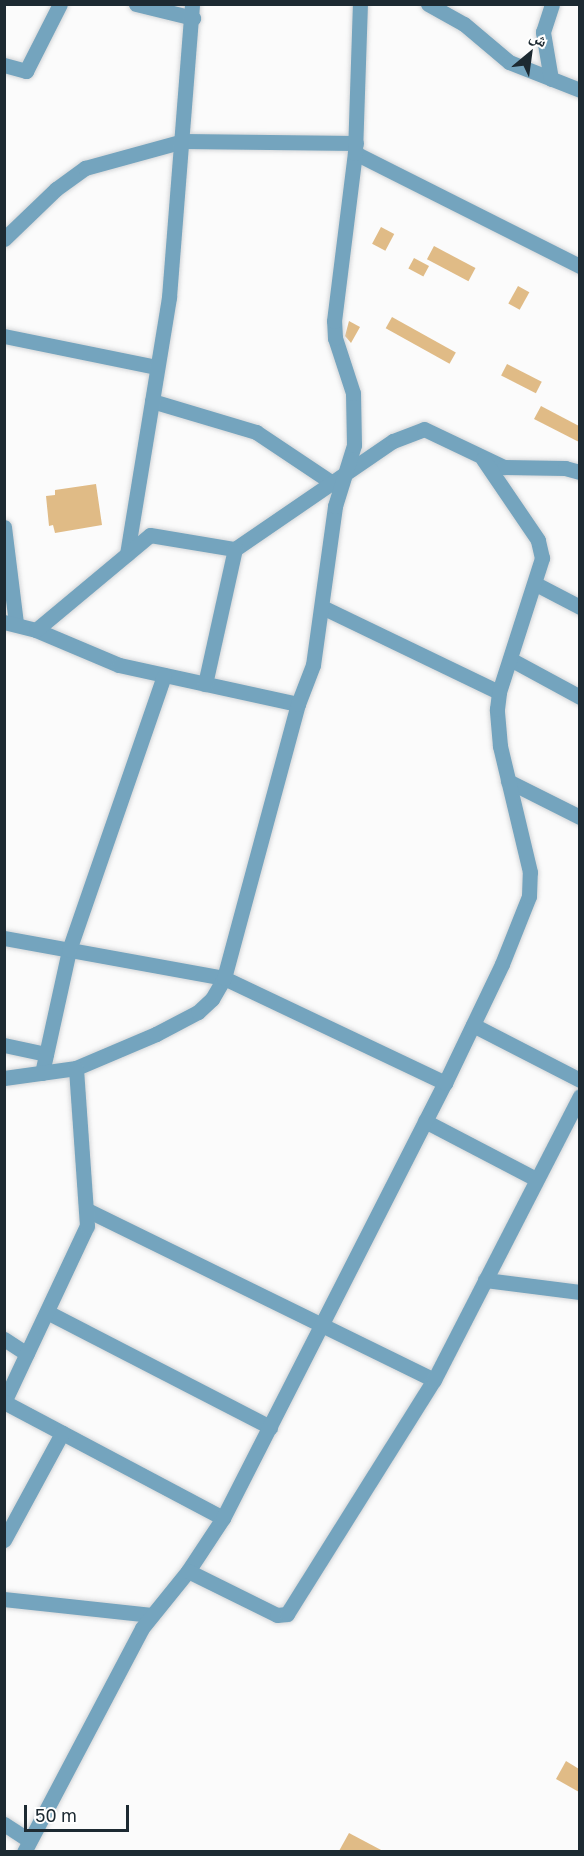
<!DOCTYPE html>
<meta charset="utf-8">
<style>
body{margin:0}
#map{position:relative;width:584px;height:1856px;overflow:hidden;background:#fbfbfb;font-family:"Golos Text","Noto Naskh Arabic",sans-serif}
div>[style]{position:absolute}
.building>*{inset:0;background:#e0bb86;transform-origin:0 0}
.roads{filter:drop-shadow(0 0 2px #d3d5d7) drop-shadow(0 0 2px #d3d5d7)}
.minor>*{height:15px;margin:-7.5px;padding:0 7.5px;transform-origin:7.5px;border-radius:7.5px;background:#74a4be}
span{translate:-50% -50%;white-space:nowrap;text-align:center;line-height:1.15;-webkit-text-stroke:4.5px #fff;paint-order:stroke}
.frame{position:absolute;inset:0;border:6px solid #1d2a32;pointer-events:none}
.north{position:absolute;left:500px;top:24px;width:60px;height:60px;-webkit-text-stroke:4px #fff;paint-order:stroke;rotate:29deg;font-size:16px;font-weight:700;line-height:24px;text-align:center;color:#1d2a32}
.north::after{content:'';display:block;margin:auto;width:21px;height:27px;background:#1d2a32;clip-path:polygon(50% 0,100% 100%,50% 72%,0 100%)}
.scale{position:absolute;left:24px;top:1805px;width:105px;height:27px;box-sizing:border-box;border:3px solid #1d2a32;border-top:0;padding-left:8px;font-size:18px;line-height:21px;white-space:nowrap;color:#1d2a32;-webkit-text-stroke:4px #fff;paint-order:stroke}
</style>
<div id="map">
<div class="building">
<div style="left:381px;top:227px;width:15px;height:19px;rotate:28deg"></div>
<div style="left:434px;top:246px;width:47px;height:15px;rotate:28deg"></div>
<div style="left:414px;top:258px;width:17px;height:12px;rotate:28deg"></div>
<div style="left:518px;top:286px;width:13px;height:20px;rotate:29deg"></div>
<div style="left:392px;top:317px;width:73px;height:13px;rotate:29deg"></div>
<div style="clip-path:polygon(349px 321px,360px 327px,351px 343px,345px 336px)"></div>
<div style="left:507px;top:364px;width:39px;height:13px;rotate:27deg"></div>
<div style="clip-path:polygon(541px 406px,579px 426px,579px 442px,534px 419px)"></div>
<div style="clip-path:polygon(96px 484px,102px 525px,55px 533px,53px 525px,49px 526px,46px 496px,55px 495px,55px 490px)"></div>
<div style="clip-path:polygon(566px 1761px,579px 1769px,579px 1792px,556px 1779px)"></div>
<div style="clip-path:polygon(349px 1833px,383px 1851px,339px 1851px)"></div>
</div>
<div class="roads">
<div class="minor">
<div style="left:136px;top:4px;width:59px;rotate:13.8deg"></div>
<div style="left:428px;top:4px;width:41px;rotate:29.1deg"></div>
<div style="left:464px;top:24px;width:59px;rotate:40.2deg"></div>
<div style="left:509px;top:62px;width:76px;rotate:21.5deg"></div>
<div style="left:4px;top:65px;width:23px;rotate:15deg"></div>
<div style="left:26px;top:71px;width:75px;rotate:-63.1deg"></div>
<div style="left:551px;top:79px;width:48px;rotate:-99.7deg"></div>
<div style="left:543px;top:32px;width:29px;rotate:-72deg"></div>
<div style="left:355px;top:153px;width:252px;rotate:26.7deg"></div>
<div style="left:4px;top:239px;width:72px;rotate:-43.9deg"></div>
<div style="left:56px;top:189px;width:36px;rotate:-36deg"></div>
<div style="left:85px;top:168px;width:102px;rotate:-15.4deg"></div>
<div style="left:183px;top:141px;width:173px;rotate:0.7deg"></div>
<div style="left:4px;top:336px;width:156px;rotate:11.5deg"></div>
<div style="left:152px;top:401px;width:109px;rotate:16.6deg"></div>
<div style="left:256px;top:432px;width:94px;rotate:33.7deg"></div>
<div style="left:4px;top:527px;width:97px;rotate:82.9deg"></div>
<div style="left:127px;top:554px;width:260px;rotate:-80.7deg"></div>
<div style="left:169px;top:297px;width:294px;rotate:-85.5deg"></div>
<div style="left:536px;top:584px;width:50px;rotate:27.6deg"></div>
<div style="left:322px;top:607px;width:196px;rotate:25.7deg"></div>
<div style="left:4px;top:622px;width:33px;rotate:14deg"></div>
<div style="left:36px;top:630px;width:90px;rotate:22.9deg"></div>
<div style="left:119px;top:665px;width:183px;rotate:12.3deg"></div>
<div style="left:36px;top:630px;width:148px;rotate:-39.8deg"></div>
<div style="left:150px;top:535px;width:86px;rotate:9.4deg"></div>
<div style="left:235px;top:549px;width:191px;rotate:-34.4deg"></div>
<div style="left:393px;top:441px;width:33px;rotate:-21deg"></div>
<div style="left:424px;top:429px;width:89px;rotate:25.4deg"></div>
<div style="left:504px;top:467px;width:61px;rotate:0.9deg"></div>
<div style="left:565px;top:468px;width:16px;rotate:15deg"></div>
<div style="left:510px;top:659px;width:80px;rotate:28.5deg"></div>
<div style="left:205px;top:684px;width:138px;rotate:-77.5deg"></div>
<div style="left:508px;top:781px;width:80px;rotate:26.6deg"></div>
<div style="left:4px;top:938px;width:224px;rotate:10.3deg"></div>
<div style="left:224px;top:978px;width:245px;rotate:25.4deg"></div>
<div style="left:473px;top:1025px;width:120px;rotate:27.2deg"></div>
<div style="left:4px;top:1045px;width:43px;rotate:12.1deg"></div>
<div style="left:42px;top:1073px;width:126px;rotate:-77.6deg"></div>
<div style="left:69px;top:950px;width:291px;rotate:-70.9deg"></div>
<div style="left:4px;top:1078px;width:73px;rotate:-7.9deg"></div>
<div style="left:76px;top:1068px;width:87px;rotate:-23deg"></div>
<div style="left:156px;top:1034px;width:47px;rotate:-27.6deg"></div>
<div style="left:198px;top:1012px;width:19px;rotate:-43deg"></div>
<div style="left:212px;top:999px;width:24px;rotate:-60deg"></div>
<div style="left:224px;top:978px;width:284px;rotate:-74.9deg"></div>
<div style="left:298px;top:704px;width:42px;rotate:-69deg"></div>
<div style="left:313px;top:665px;width:161px;rotate:-82.1deg"></div>
<div style="left:335px;top:506px;width:64px;rotate:-72.7deg"></div>
<div style="left:354px;top:445px;width:52px;rotate:-91.1deg"></div>
<div style="left:353px;top:393px;width:58px;rotate:-108.1deg"></div>
<div style="left:335px;top:338px;width:17px;rotate:-93deg"></div>
<div style="left:334px;top:321px;width:169px;rotate:-82.9deg"></div>
<div style="left:355px;top:153px;width:149px;rotate:-88.1deg"></div>
<div style="left:425px;top:1121px;width:125px;rotate:27.6deg"></div>
<div style="left:87px;top:1210px;width:386px;rotate:26.1deg"></div>
<div style="left:485px;top:1280px;width:96px;rotate:7.2deg"></div>
<div style="left:49px;top:1313px;width:249px;rotate:27.3deg"></div>
<div style="left:4px;top:1339px;width:27px;rotate:33deg"></div>
<div style="left:4px;top:1402px;width:195px;rotate:-64.8deg"></div>
<div style="left:87px;top:1226px;width:158px;rotate:-94deg"></div>
<div style="left:4px;top:1402px;width:248px;rotate:27.9deg"></div>
<div style="left:4px;top:1540px;width:122px;rotate:-61.5deg"></div>
<div style="left:188px;top:1571px;width:64px;rotate:-56.6deg"></div>
<div style="left:223px;top:1518px;width:488px;rotate:-63deg"></div>
<div style="left:445px;top:1083px;width:132px;rotate:-64.4deg"></div>
<div style="left:502px;top:964px;width:73px;rotate:-68.3deg"></div>
<div style="left:529px;top:896px;width:24px;rotate:-88deg"></div>
<div style="left:530px;top:872px;width:130px;rotate:-103.4deg"></div>
<div style="left:500px;top:746px;width:37px;rotate:-95deg"></div>
<div style="left:497px;top:709px;width:17px;rotate:-83deg"></div>
<div style="left:499px;top:692px;width:141px;rotate:-72.2deg"></div>
<div style="left:542px;top:558px;width:18px;rotate:-103deg"></div>
<div style="left:538px;top:540px;width:98px;rotate:-124.2deg"></div>
<div style="left:4px;top:1599px;width:148px;rotate:6.2deg"></div>
<div style="left:4px;top:1824px;width:30px;rotate:33deg"></div>
<div style="left:24px;top:1852px;width:253px;rotate:-62.2deg"></div>
<div style="left:142px;top:1628px;width:73px;rotate:-51.1deg"></div>
<div style="left:188px;top:1571px;width:99px;rotate:26.3deg"></div>
<div style="left:277px;top:1615px;width:10px;rotate:-6deg"></div>
<div style="left:287px;top:1614px;width:276px;rotate:-57.9deg"></div>
<div style="left:434px;top:1380px;width:319px;rotate:-62.8deg"></div>
</div>
</div>
<div class="frame"></div>
<div class="north">ش</div>
<div class="scale">50 m</div>
</div>
